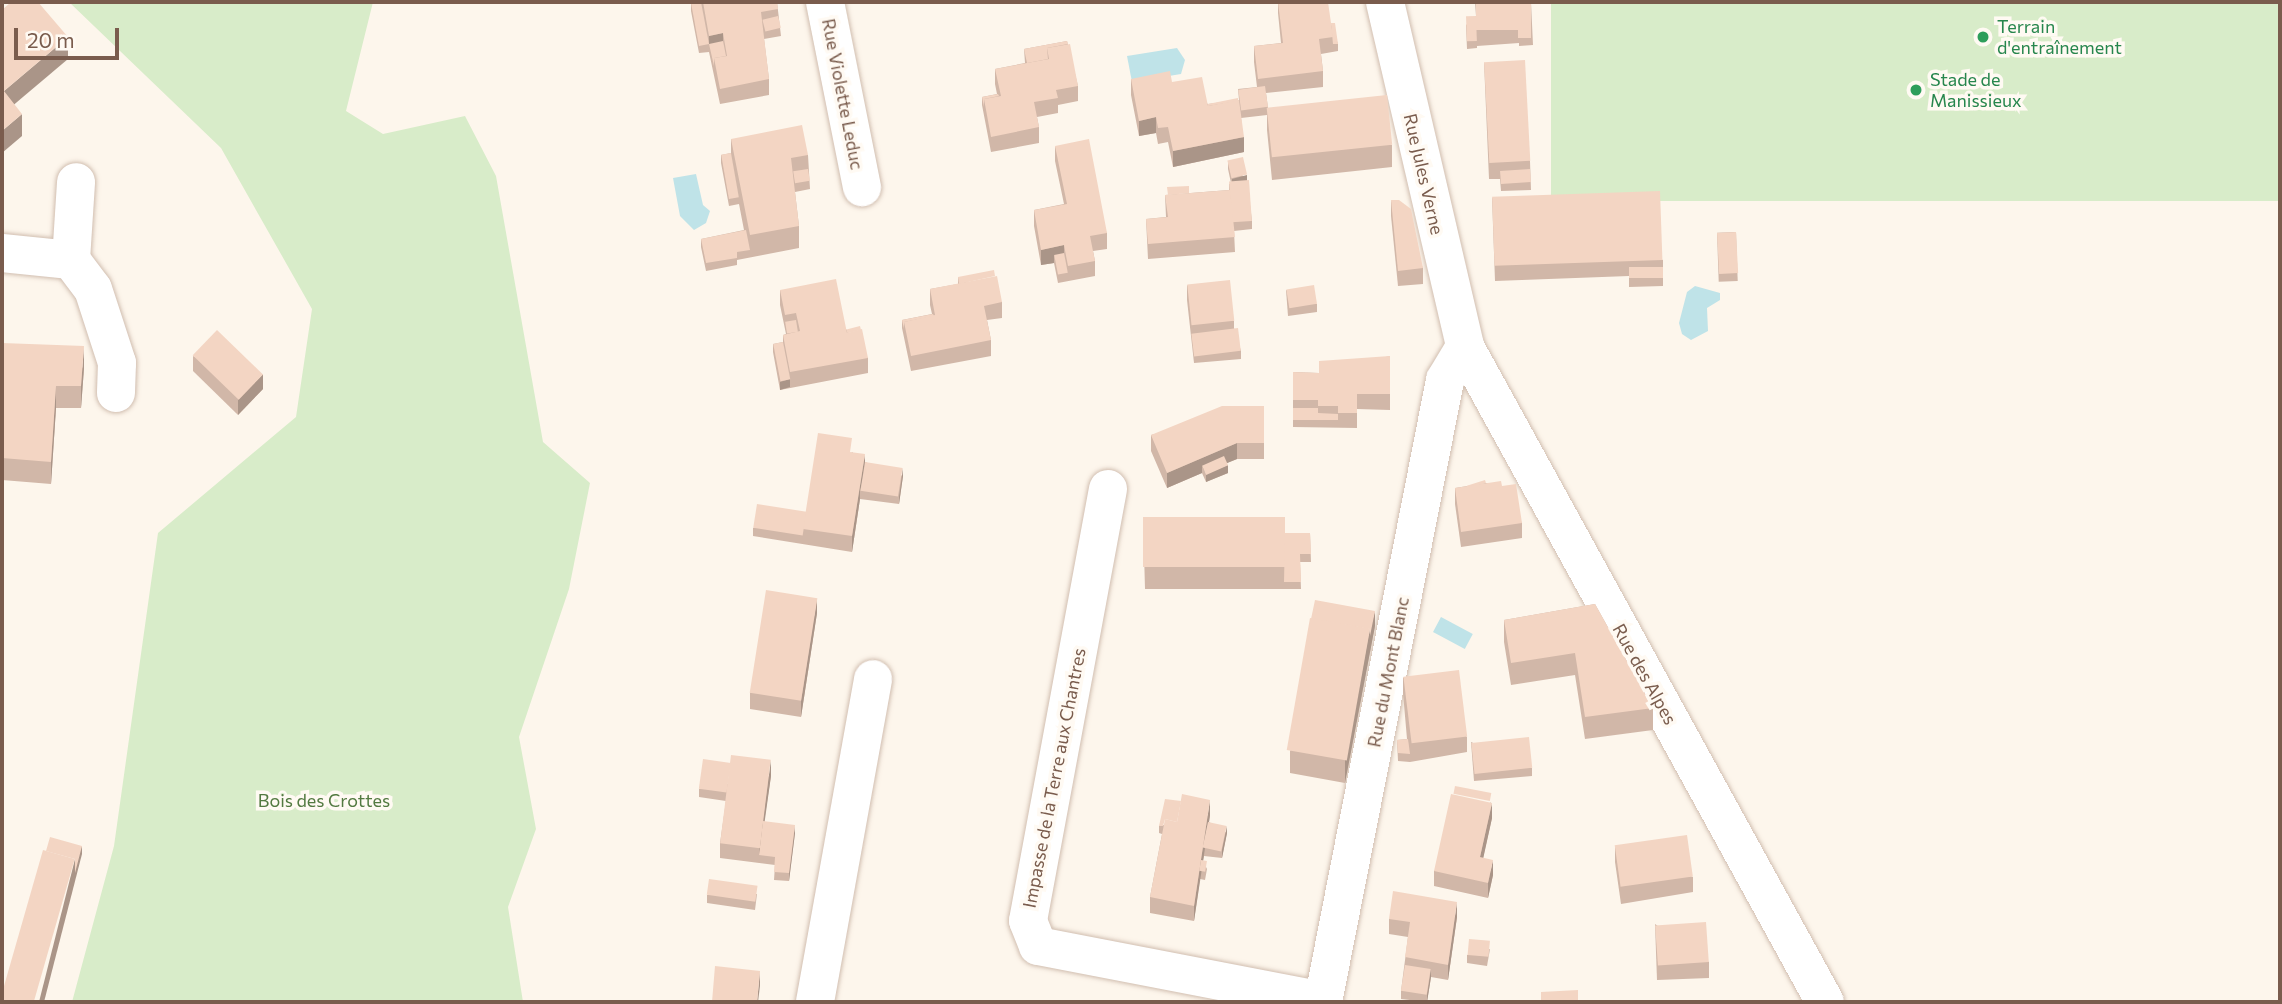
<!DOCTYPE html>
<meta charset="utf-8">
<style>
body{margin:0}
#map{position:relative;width:2282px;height:1004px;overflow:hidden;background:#fdf6ec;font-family:Commissioner,sans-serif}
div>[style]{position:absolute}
.green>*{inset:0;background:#d8ecc9;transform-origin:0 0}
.water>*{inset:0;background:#bfe3e8;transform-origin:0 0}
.roads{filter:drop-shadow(0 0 2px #d1beb0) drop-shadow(0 0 2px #d1beb0)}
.minor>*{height:38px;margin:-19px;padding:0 19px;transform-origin:19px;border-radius:19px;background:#fff}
.wall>*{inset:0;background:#d1b7a8;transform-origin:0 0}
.shaded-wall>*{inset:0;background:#aa9588}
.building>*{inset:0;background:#f3d5c3;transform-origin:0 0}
.dots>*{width:19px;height:19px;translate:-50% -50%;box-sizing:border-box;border:4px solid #fffaf3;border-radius:50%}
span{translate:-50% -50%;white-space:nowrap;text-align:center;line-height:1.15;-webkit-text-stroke:7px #fffaf3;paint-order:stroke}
.leisure-label{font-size:18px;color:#27864d}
.left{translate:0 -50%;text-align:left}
.street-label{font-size:18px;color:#7a5c4d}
.park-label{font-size:18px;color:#537a41}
.frame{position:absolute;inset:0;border:4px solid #7a5c4d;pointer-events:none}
.scale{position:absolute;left:14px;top:28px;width:105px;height:32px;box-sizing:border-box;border:4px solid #7a5c4d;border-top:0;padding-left:9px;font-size:21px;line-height:24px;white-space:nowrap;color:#7a5c4d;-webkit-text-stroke:5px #fffaf3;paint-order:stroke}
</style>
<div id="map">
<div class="green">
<div style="clip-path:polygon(69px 2px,373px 2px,346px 111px,383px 134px,465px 116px,496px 176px,543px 442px,590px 483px,569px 589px,519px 737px,536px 829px,508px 907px,523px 1002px,72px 1002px,114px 846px,158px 533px,296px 417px,312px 309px,221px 148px)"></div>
<div style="left:1551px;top:2px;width:729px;height:199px"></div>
</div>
<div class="water">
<div style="clip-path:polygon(1177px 48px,1185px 60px,1181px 74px,1132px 82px,1127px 56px)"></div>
<div style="clip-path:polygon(696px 174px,703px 205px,710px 211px,706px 223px,694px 230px,680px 216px,673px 178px)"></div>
<div style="clip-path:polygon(1695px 286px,1720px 293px,1720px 300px,1707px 308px,1708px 331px,1691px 340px,1682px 334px,1679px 323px,1687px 292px)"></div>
<div style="left:1441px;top:617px;width:36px;height:17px;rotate:28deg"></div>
</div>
<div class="roads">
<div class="minor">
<div style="left:825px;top:2px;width:189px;rotate:78.7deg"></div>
<div style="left:1385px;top:2px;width:354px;rotate:76.9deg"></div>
<div style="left:1465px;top:347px;width:747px;rotate:61.21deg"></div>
<div style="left:2px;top:253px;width:69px;rotate:5.8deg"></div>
<div style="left:71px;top:260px;width:36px;rotate:53deg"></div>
<div style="left:93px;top:289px;width:78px;rotate:72deg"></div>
<div style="left:117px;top:363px;width:30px;rotate:92deg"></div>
<div style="left:71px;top:260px;width:78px;rotate:-86.3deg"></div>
<div style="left:1108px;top:489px;width:439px;rotate:100.5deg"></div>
<div style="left:1028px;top:921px;width:27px;rotate:68deg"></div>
<div style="left:1038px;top:946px;width:291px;rotate:10.9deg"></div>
<div style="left:815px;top:1002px;width:328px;rotate:-79.8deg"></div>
<div style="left:1323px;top:1002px;width:634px;rotate:-78.9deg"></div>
<div style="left:1445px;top:380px;width:39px;rotate:-59deg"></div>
</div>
</div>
<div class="wall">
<div style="clip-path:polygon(696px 2px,777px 2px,781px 36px,764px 39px,769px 79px,769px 95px,720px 104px,709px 52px,699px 53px,691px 11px,691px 3px)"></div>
<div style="clip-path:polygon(1278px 2px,1331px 23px,1338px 44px,1338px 51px,1321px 54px,1323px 71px,1323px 87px,1266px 93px,1268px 108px,1392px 145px,1392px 167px,1272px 180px,1267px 130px,1267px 115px,1241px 118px,1244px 152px,1173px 167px,1168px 142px,1158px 144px,1156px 133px,1139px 136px,1131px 95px,1131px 79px,1172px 82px,1208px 104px,1239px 100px,1238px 89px,1257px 87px,1254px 62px,1254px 46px,1281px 43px,1278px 13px)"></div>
<div style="clip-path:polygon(1475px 2px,1531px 2px,1533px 45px,1519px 46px,1519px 43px,1477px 46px,1477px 48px,1467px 49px,1466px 25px,1476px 16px)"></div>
<div style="clip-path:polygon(1067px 41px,1078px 86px,1078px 101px,1058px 105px,1058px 113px,1037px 117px,1039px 127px,1039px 143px,991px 152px,982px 105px,982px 97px,997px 94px,995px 84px,995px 69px,1025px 63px,1024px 49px)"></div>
<div style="clip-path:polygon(1484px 62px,1530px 161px,1531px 190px,1501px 191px,1500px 179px,1489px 179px)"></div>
<div style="clip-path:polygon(731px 139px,808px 155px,810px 189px,795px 192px,799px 226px,799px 248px,737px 260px,737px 265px,706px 271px,701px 247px,701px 239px,744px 230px,739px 204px,729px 206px,721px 163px,721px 155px,731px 153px)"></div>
<div style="clip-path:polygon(1055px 146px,1107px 233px,1107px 249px,1093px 251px,1095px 261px,1095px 276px,1058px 283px,1054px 263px,1041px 265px,1034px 226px,1034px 210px,1064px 204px,1055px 161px)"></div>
<div style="clip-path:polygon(1228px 161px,1247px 180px,1252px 221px,1252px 229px,1234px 231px,1235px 252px,1148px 259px,1146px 219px,1166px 217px,1165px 195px,1229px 190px,1229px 184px,1231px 183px,1228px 169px)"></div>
<div style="clip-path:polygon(1492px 198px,1663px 260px,1663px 286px,1629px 287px,1629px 276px,1495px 281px)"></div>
<div style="clip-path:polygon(1391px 200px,1423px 268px,1423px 284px,1398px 286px,1391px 216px)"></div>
<div style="left:1736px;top:232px;width:49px;height:19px;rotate:88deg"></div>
<div style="clip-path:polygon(958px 277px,1002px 302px,1002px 318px,987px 320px,991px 340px,991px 356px,911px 371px,902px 328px,902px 320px,932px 314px,930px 305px,930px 289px,958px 284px)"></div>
<div style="clip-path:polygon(1187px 285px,1234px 321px,1234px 328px,1241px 351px,1241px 359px,1194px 363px,1187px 300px)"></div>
<div style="clip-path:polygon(780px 290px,846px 329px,868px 358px,868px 373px,780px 390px,773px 352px,773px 344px,783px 342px,783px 335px,786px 334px,780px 305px)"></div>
<div style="clip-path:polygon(1286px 290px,1317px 304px,1317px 312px,1288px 316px)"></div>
<div style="clip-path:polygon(2px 343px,84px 368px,81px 408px,56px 408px,51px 484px,2px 480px)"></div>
<div style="clip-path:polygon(193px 356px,263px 389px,238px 415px,193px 371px)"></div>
<div style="clip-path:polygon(1390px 356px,1390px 410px,1357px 409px,1357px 428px,1293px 427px,1293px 372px,1319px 373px)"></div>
<div style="clip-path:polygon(1264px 406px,1264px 459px,1237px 459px,1227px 463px,1228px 473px,1206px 482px,1202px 473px,1167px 488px,1151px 451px,1151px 435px)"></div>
<div style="clip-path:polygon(852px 452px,865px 462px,903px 476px,899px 504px,860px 499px,852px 552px,753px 536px,753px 528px,806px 512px)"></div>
<div style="clip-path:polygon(1486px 483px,1502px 486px,1522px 523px,1522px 538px,1461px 547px,1455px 504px,1455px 488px)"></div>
<div style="clip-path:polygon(1143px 517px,1285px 533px,1310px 533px,1311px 562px,1300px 562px,1301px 589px,1145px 589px)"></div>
<div style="clip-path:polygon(1595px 604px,1653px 708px,1653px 730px,1585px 739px,1575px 675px,1511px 685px,1504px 642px,1504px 620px)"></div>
<div style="clip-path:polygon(817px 613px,801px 717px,750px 709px,750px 693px)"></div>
<div style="clip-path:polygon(1375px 626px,1345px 783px,1290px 773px,1290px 751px)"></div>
<div style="clip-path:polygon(1403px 677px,1467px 737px,1467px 752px,1410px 762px,1398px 761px,1397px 740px,1407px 739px,1403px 693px)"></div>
<div style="clip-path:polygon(1471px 742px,1532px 768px,1532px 776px,1474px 781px)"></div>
<div style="clip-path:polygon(771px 776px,764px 822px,795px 833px,789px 881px,774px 880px,775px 865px,720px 858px,720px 843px,726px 801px,699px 797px,699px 789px)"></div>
<div style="clip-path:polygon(1491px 802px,1492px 818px,1483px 858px,1493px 875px,1488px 898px,1434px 886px,1434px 871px)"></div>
<div style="clip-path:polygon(1210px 815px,1209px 822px,1227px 833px,1222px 858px,1204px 856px,1203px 861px,1207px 869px,1205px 880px,1200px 879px,1194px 921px,1150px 913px,1150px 897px,1162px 834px,1159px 833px,1159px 826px)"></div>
<div style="clip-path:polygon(1615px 847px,1693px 877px,1693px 892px,1621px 904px,1615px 862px)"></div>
<div style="clip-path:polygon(757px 894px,755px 910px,707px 903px,707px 895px)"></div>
<div style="clip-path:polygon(1457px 917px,1448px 980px,1431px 977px,1427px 1002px,1401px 999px,1401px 991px,1408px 937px,1389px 934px,1389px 919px)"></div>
<div style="clip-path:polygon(1655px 924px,1709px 962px,1709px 978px,1657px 980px)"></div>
<div style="clip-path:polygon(1490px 949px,1487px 966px,1467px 963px,1467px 955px)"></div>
</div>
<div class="shaded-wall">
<div style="clip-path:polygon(723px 33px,723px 49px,709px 44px,709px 36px)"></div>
<div style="clip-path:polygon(68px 37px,68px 59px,4px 113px,4px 91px)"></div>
<div style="clip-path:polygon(22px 114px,22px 136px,2px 153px,2px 131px)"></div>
<div style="clip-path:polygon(1156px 117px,1156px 133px,1139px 136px,1139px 121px)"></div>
<div style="clip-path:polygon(1244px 137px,1244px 152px,1173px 167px,1173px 151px)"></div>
<div style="clip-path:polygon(1247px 175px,1247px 183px,1232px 187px,1232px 179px)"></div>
<div style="clip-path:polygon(1064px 245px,1064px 261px,1054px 255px,1054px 263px,1041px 265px,1041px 250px)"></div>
<div style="clip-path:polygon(84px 346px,84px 368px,81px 408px,81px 386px)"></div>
<div style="clip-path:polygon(263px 374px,263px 389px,238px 415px,238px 400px)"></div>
<div style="clip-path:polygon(790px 379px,790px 387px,780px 390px,780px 382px)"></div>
<div style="clip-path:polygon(56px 386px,56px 408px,51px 484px,51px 462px)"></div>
<div style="clip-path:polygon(1237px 443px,1237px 459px,1205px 472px,1202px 466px,1202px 473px,1167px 488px,1167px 473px)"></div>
<div style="clip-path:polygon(865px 454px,865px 470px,860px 491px,860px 499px,852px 552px,852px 536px)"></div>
<div style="clip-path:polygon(1228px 465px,1228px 473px,1206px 482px,1206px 474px)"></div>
<div style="clip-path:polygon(903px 468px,903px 476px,899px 504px,899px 497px)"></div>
<div style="clip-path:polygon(817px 598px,817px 613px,801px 717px,801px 701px)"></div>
<div style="clip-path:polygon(1375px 611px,1375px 626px,1345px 783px,1345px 761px,1370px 629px)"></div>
<div style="clip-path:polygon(771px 760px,771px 776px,760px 855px,759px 855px,759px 863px,759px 848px)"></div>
<div style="clip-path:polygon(1210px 800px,1210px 815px,1194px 921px,1194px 906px)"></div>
<div style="clip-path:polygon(1492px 803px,1492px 818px,1480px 873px,1480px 857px)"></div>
<div style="clip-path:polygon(795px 825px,795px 833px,789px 881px,789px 873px)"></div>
<div style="clip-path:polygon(1227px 826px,1227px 833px,1222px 858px,1222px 850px)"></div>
<div style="clip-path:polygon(82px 846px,82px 854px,44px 1002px,39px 1002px,75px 859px)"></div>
<div style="clip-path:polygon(1493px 860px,1493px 875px,1488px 898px,1488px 883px)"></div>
<div style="clip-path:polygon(1457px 902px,1457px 917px,1448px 980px,1448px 965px)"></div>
<div style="clip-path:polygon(1431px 969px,1431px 977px,1427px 1002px,1427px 995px)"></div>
<div style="clip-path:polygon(760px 971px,760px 986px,758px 1002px,757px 1002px)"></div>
</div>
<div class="building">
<div style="clip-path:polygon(11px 2px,38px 2px,68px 37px,4px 91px,22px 114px,2px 131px,2px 10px)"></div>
<div style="clip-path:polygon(696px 2px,701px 2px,709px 44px,699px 46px,691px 3px)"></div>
<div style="clip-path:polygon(703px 2px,777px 2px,778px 9px,761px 12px,769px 79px,720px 89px,714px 58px,727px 56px,723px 33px,709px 36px)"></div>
<div style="clip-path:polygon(1278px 2px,1328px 2px,1333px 37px,1319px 39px,1323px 71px,1258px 79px,1254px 46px,1283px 43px)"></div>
<div style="left:1476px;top:2px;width:42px;height:28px"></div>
<div style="left:1518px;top:2px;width:13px;height:36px"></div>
<div style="left:778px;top:16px;width:12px;height:16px;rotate:76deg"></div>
<div style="left:1476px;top:16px;width:25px;height:10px;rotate:88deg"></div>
<div style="clip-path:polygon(1331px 23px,1335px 23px,1338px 44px,1333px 44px)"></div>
<div style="clip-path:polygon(723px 41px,726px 56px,714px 58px,714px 66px,709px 44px)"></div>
<div style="clip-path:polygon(1067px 41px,1068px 44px,1047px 48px,1048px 59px,1027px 63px,1024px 49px)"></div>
<div style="clip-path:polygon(1070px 44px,1078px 86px,1056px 90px,1058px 98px,1034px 102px,1039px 127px,991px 137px,984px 99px,1001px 96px,995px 69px,1049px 59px,1047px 48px)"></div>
<div style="left:1525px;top:60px;width:101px;height:41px;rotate:87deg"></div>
<div style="clip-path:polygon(1170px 71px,1172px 82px,1202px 77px,1208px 106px,1239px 100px,1244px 137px,1173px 151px,1168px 127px,1158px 128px,1156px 117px,1139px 121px,1131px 79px)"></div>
<div style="left:1265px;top:86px;width:21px;height:27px;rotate:82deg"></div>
<div style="clip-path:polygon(998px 94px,999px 96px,984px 99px,984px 107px,982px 97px)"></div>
<div style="left:1387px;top:95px;width:50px;height:121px;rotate:84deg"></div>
<div style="clip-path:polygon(1238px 98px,1238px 101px,1208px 106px,1208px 104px)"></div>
<div style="clip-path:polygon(802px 125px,808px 155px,791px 158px,799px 226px,750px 235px,731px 139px)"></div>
<div style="clip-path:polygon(1089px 139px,1107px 233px,1090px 236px,1095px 261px,1068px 266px,1064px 245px,1041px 250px,1034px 210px,1067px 204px,1055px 146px)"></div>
<div style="left:731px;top:153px;width:45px;height:10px;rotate:80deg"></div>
<div style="left:1243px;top:157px;width:18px;height:16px;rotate:77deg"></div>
<div style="left:808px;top:169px;width:12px;height:15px;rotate:81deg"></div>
<div style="left:1530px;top:169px;width:13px;height:30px;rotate:86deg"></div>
<div style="left:1249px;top:180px;width:41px;height:20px;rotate:86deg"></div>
<div style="clip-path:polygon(1189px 186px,1189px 193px,1168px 195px,1167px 187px)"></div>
<div style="clip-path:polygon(1230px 190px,1235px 237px,1148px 244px,1146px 219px,1168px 217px,1165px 195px)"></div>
<div style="left:1660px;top:191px;width:69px;height:168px;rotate:88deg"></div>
<div style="clip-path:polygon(1391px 200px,1399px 200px,1411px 209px,1423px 268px,1398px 271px)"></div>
<div style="clip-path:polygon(746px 230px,750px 250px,737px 252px,737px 258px,706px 263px,701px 239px)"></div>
<div style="left:1736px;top:232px;width:41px;height:19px;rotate:87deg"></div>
<div style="left:1064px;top:253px;width:20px;height:10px;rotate:79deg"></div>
<div style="left:1663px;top:267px;width:11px;height:34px;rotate:90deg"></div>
<div style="clip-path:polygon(994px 270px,995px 276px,959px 284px,958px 277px)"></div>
<div style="clip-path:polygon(997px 276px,1002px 302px,984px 306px,991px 340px,911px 356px,904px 322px,935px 315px,930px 289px)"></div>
<div style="clip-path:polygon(836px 279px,847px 333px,862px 329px,868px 358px,790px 372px,783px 335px,800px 331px,796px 313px,785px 315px,780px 290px)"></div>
<div style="left:1230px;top:280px;width:41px;height:43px;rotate:84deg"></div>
<div style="left:1314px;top:285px;width:19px;height:28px;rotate:81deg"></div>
<div style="clip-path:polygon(933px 314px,934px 316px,904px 322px,904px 329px,902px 320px)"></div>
<div style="left:796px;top:320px;width:12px;height:11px;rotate:81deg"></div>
<div style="left:860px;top:326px;width:4px;height:14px;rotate:76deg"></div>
<div style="left:1238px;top:328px;width:23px;height:47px;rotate:83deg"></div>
<div style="left:217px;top:330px;width:64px;height:35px;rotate:44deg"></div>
<div style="left:783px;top:342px;width:38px;height:10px;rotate:79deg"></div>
<div style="clip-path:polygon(2px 343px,84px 346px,81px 386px,56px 386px,51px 462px,2px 458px)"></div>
<div style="clip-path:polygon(1390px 356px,1390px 394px,1357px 394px,1357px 413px,1338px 413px,1338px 406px,1318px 406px,1318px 400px,1293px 400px,1293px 372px,1319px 373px,1319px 361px)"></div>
<div style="clip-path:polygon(1222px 406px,1264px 406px,1264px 443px,1237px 443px,1167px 473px,1151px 435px)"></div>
<div style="clip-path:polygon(1293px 408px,1318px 408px,1318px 413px,1338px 414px,1338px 420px,1293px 420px)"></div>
<div style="clip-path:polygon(818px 433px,852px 438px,850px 452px,865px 454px,852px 536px,803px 529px)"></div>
<div style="left:1224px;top:456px;width:10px;height:24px;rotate:66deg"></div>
<div style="left:865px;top:462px;width:38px;height:29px;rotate:9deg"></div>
<div style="left:1485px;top:480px;width:3px;height:19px;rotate:72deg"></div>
<div style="clip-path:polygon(1501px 481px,1502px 486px,1516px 484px,1522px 523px,1461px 532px,1455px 488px)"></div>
<div style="left:757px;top:504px;width:50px;height:24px;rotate:9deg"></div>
<div style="left:1143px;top:517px;width:142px;height:50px"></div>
<div style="clip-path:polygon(1285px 533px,1310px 533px,1311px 554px,1300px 554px,1301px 582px,1284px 582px)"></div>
<div style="left:766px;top:590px;width:52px;height:104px;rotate:9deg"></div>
<div style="clip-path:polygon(1315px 600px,1375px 611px,1370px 636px,1370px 629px,1311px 619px)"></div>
<div style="clip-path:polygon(1595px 604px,1653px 708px,1585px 717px,1575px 653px,1511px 663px,1504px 620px)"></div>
<div style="left:1310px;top:618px;width:61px;height:134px;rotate:10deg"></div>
<div style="left:1459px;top:670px;width:67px;height:56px;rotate:83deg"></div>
<div style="left:1529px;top:737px;width:31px;height:58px;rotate:84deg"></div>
<div style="clip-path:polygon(1408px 739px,1410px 754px,1398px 753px,1397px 740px)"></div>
<div style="left:731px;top:755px;width:40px;height:89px;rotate:7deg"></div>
<div style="left:703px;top:759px;width:28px;height:30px;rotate:8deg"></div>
<div style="left:1455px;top:786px;width:37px;height:8px;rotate:11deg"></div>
<div style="clip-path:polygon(1182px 794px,1210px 800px,1194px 906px,1150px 897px,1165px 819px,1177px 822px)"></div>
<div style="clip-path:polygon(1451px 794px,1492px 803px,1480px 857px,1493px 860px,1488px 883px,1434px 871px)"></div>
<div style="clip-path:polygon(1165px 799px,1181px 801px,1177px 822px,1165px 819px,1163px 826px,1159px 826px)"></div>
<div style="clip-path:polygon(763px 821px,795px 825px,789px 873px,774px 872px,775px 857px,759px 855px)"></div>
<div style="left:1208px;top:822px;width:19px;height:26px;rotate:12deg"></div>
<div style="left:1687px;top:835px;width:42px;height:73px;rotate:82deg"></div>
<div style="clip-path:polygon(50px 837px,82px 846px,75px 873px,75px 859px,46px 851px)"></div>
<div style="left:43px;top:850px;width:33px;height:157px;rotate:16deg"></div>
<div style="left:1201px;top:860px;width:6px;height:11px;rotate:9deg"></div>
<div style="left:709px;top:879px;width:49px;height:16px;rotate:8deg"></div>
<div style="clip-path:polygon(1393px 891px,1457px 902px,1448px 965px,1405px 957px,1410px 922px,1389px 919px)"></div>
<div style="left:1706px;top:922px;width:40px;height:51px;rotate:86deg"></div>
<div style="left:1469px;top:939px;width:21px;height:16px;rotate:5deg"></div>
<div style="left:1405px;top:965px;width:26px;height:26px;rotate:9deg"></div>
<div style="clip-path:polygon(715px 966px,760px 971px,757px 1002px,712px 1002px)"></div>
<div style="clip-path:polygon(1578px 990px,1578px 1002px,1541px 1002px,1541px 992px)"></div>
</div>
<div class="dots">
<div style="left:1983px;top:37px;background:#2e9e5b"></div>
<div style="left:1916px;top:90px;background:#2e9e5b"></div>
</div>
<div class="leisure-label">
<span class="left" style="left:1997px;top:37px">Terrain<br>d'entraînement</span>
<span class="left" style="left:1930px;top:90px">Stade de<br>Manissieux</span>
</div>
<div class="street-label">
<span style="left:843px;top:94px;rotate:79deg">Rue Violette Leduc</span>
<span style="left:1424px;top:174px;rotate:77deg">Rue Jules Verne</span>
<span style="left:1388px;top:672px;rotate:-79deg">Rue du Mont Blanc</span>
<span style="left:1645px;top:674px;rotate:61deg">Rue des Alpes</span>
<span style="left:1054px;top:778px;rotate:-79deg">Impasse de la Terre aux Chantres</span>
</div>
<div class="park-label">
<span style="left:324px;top:800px">Bois des Crottes</span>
</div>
<div class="frame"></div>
<div class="scale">20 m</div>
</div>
